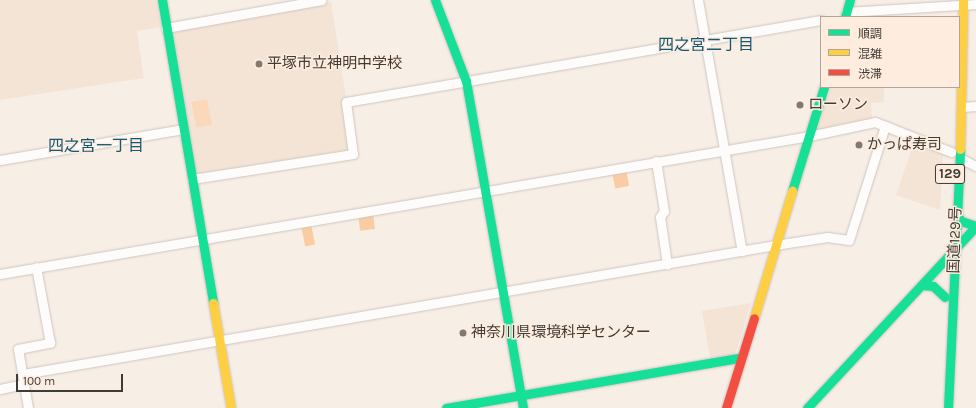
<!DOCTYPE html>
<meta charset="utf-8">
<style>
body{margin:0}
#map{position:relative;width:976px;height:408px;overflow:hidden;background:#f7eee6;font-family:Karla,"Noto Sans JP",sans-serif}
div>[style]{position:absolute}
.built>*{inset:0;background:#f4e4d6}
.green>*{inset:0;background:#facca3;transform-origin:0 0}
.water>*{inset:0;background:#fbd8b9;transform-origin:0 0}
.roads{filter:drop-shadow(0 0 1px #cdc5bf) drop-shadow(0 0 1px #cdc5bf)}
.street>*{height:9px;margin:-4.5px;padding:0 4.5px;transform-origin:4.5px;border-radius:4.5px;background:#fefcfb}
.fast>*{height:9px;margin:-4.5px;padding:0 4.5px;transform-origin:4.5px;border-radius:4.5px;background:#16e098}
.slow>*{height:9px;margin:-4.5px;padding:0 4.5px;transform-origin:4.5px;border-radius:4.5px;background:#ffcf43}
.jam>*{height:9px;margin:-4.5px;padding:0 4.5px;transform-origin:4.5px;border-radius:4.5px;background:#f24e42}
.dots>*{width:11px;height:11px;translate:-50% -50%;box-sizing:border-box;border:2px solid #feeddf;border-radius:50%}
span{translate:-50% -50%;white-space:nowrap;text-align:center;line-height:1.15;-webkit-text-stroke:3px #feeddf;paint-order:stroke}
.shield-label span{padding:1px 3px;background:#feeddf;border:1px solid;border-radius:3px;-webkit-text-stroke-width:0}
.shield-label{font-size:14px;color:#413b35;font-weight:700}
.poi-label{font-size:15px;color:#413b35}
.left{translate:0 -50%;text-align:left}
.street-label{font-size:15px;color:#413b35}
.neighbourhood-label{font-size:16px;color:#125975}
.legend{position:absolute;left:820px;top:16px;width:140px;height:72px;box-sizing:border-box;background:#feeddf;border:1px solid #b2a69b;margin:0;padding:5px 7px;list-style:none;font-size:12px;color:#413b35}
.legend li{display:flex;align-items:center;gap:8px;height:20px}
.legend b{width:20px;border:1px solid #b2a69b}
.scale{position:absolute;left:16px;top:374px;width:107px;height:18px;box-sizing:border-box;border:2px solid #413b35;border-top:0;padding-left:5px;font-size:12px;line-height:14px;white-space:nowrap;color:#413b35;-webkit-text-stroke:3px #feeddf;paint-order:stroke}
</style>
<div id="map">
<div class="built">
<div style="clip-path:polygon(0 0,156px 0,161px 27px,137px 31px,144px 78px,0 100px)"></div>
<div style="clip-path:polygon(331px 2px,346px 98px,343px 98px,349px 150px,196px 174px,173px 28px)"></div>
<div style="clip-path:polygon(831px 87px,884px 87px,884px 102px,871px 103px,872px 118px,817px 130px)"></div>
<div style="clip-path:polygon(914px 142px,943px 154px,940px 210px,896px 195px)"></div>
<div style="clip-path:polygon(751px 303px,737px 349px,733px 354px,710px 358px,702px 311px)"></div>
</div>
<div class="green">
<div style="left:626px;top:170px;width:16px;height:14px;rotate:79deg"></div>
<div style="left:373px;top:213px;width:16px;height:15px;rotate:83deg"></div>
<div style="left:311px;top:224px;width:21px;height:10px;rotate:79deg"></div>
</div>
<div class="water">
<div style="left:207px;top:99px;width:26px;height:16px;rotate:79deg"></div>
</div>
<div class="roads">
<div class="street">
<div style="left:698px;top:0;width:255px;rotate:80.1deg"></div>
<div style="left:846px;top:12px;width:130px;rotate:-3.5deg"></div>
<div style="left:166px;top:28px;width:158px;rotate:-10.2deg"></div>
<div style="left:962px;top:107px;width:14px;rotate:-4deg"></div>
<div style="left:960px;top:158px;width:18px;rotate:27deg"></div>
<div style="left:0;top:160px;width:186px;rotate:-9.6deg"></div>
<div style="left:656px;top:161px;width:51px;rotate:80.9deg"></div>
<div style="left:664px;top:211px;width:7px;rotate:124deg"></div>
<div style="left:660px;top:217px;width:48px;rotate:81.5deg"></div>
<div style="left:192px;top:179px;width:163px;rotate:-8.8deg"></div>
<div style="left:353px;top:154px;width:52px;rotate:-97.7deg"></div>
<div style="left:346px;top:102px;width:482px;rotate:-9.8deg"></div>
<div style="left:0;top:274px;width:821px;rotate:-9.68deg"></div>
<div style="left:809px;top:136px;width:67px;rotate:-12deg"></div>
<div style="left:875px;top:122px;width:82px;rotate:21.5deg"></div>
<div style="left:23px;top:374px;width:763px;rotate:-9.73deg"></div>
<div style="left:775px;top:245px;width:53px;rotate:-8.7deg"></div>
<div style="left:827px;top:237px;width:22px;rotate:8deg"></div>
<div style="left:849px;top:240px;width:120px;rotate:-72.5deg"></div>
<div style="left:0;top:389px;width:25px;rotate:-12deg"></div>
<div style="left:28px;top:408px;width:60px;rotate:-99.6deg"></div>
<div style="left:18px;top:349px;width:33px;rotate:-11deg"></div>
<div style="left:50px;top:343px;width:77px;rotate:-100.4deg"></div>
</div>
<div class="fast">
<div style="left:162px;top:0;width:307px;rotate:80.4deg"></div>
<div style="left:435px;top:0;width:87px;rotate:69.1deg"></div>
<div style="left:466px;top:81px;width:332px;rotate:80.1deg"></div>
<div style="left:845px;top:17px;width:18px;rotate:-74deg"></div>
<div style="left:792px;top:191px;width:109px;rotate:-72.9deg"></div>
<div style="left:956px;top:213px;width:9px;rotate:58deg"></div>
<div style="left:961px;top:221px;width:16px;rotate:18deg"></div>
<div style="left:922px;top:285px;width:11px;rotate:5deg"></div>
<div style="left:933px;top:286px;width:16px;rotate:43deg"></div>
<div style="left:446px;top:408px;width:298px;rotate:-9.7deg"></div>
<div style="left:807px;top:408px;width:248px;rotate:-47.1deg"></div>
<div style="left:948px;top:408px;width:259px;rotate:-87.3deg"></div>
</div>
<div class="slow">
<div style="left:960px;top:149px;width:149px;rotate:-88.8deg"></div>
<div style="left:213px;top:303px;width:107px;rotate:80.3deg"></div>
<div style="left:754px;top:318px;width:133px;rotate:-73.3deg"></div>
</div>
<div class="jam">
<div style="left:726px;top:408px;width:94px;rotate:-72.7deg"></div>
</div>
</div>
<div class="dots">
<div style="left:259px;top:64px;background:#817a73"></div>
<div style="left:800px;top:105px;background:#817a73"></div>
<div style="left:859px;top:145px;background:#817a73"></div>
<div style="left:463px;top:333px;background:#817a73"></div>
</div>
<div class="shield-label">
<span style="left:950px;top:174px">129</span>
</div>
<div class="poi-label">
<span class="left" style="left:267px;top:64px">平塚市立神明中学校</span>
<span class="left" style="left:808px;top:105px">ローソン</span>
<span class="left" style="left:867px;top:145px">かっぱ寿司</span>
<span class="left" style="left:471px;top:333px">神奈川県環境科学センター</span>
</div>
<div class="street-label">
<span style="left:955px;top:240px;rotate:-88deg">国道129号</span>
</div>
<div class="neighbourhood-label">
<span style="left:706px;top:45px">四之宮二丁目</span>
<span style="left:96px;top:146px">四之宮一丁目</span>
</div>
<ul class="legend">
<li><b style="height:5px;background:#16e098"></b>順調</li>
<li><b style="height:5px;background:#ffcf43"></b>混雑</li>
<li><b style="height:5px;background:#f24e42"></b>渋滞</li>
</ul>
<div class="scale">100 m</div>
</div>
